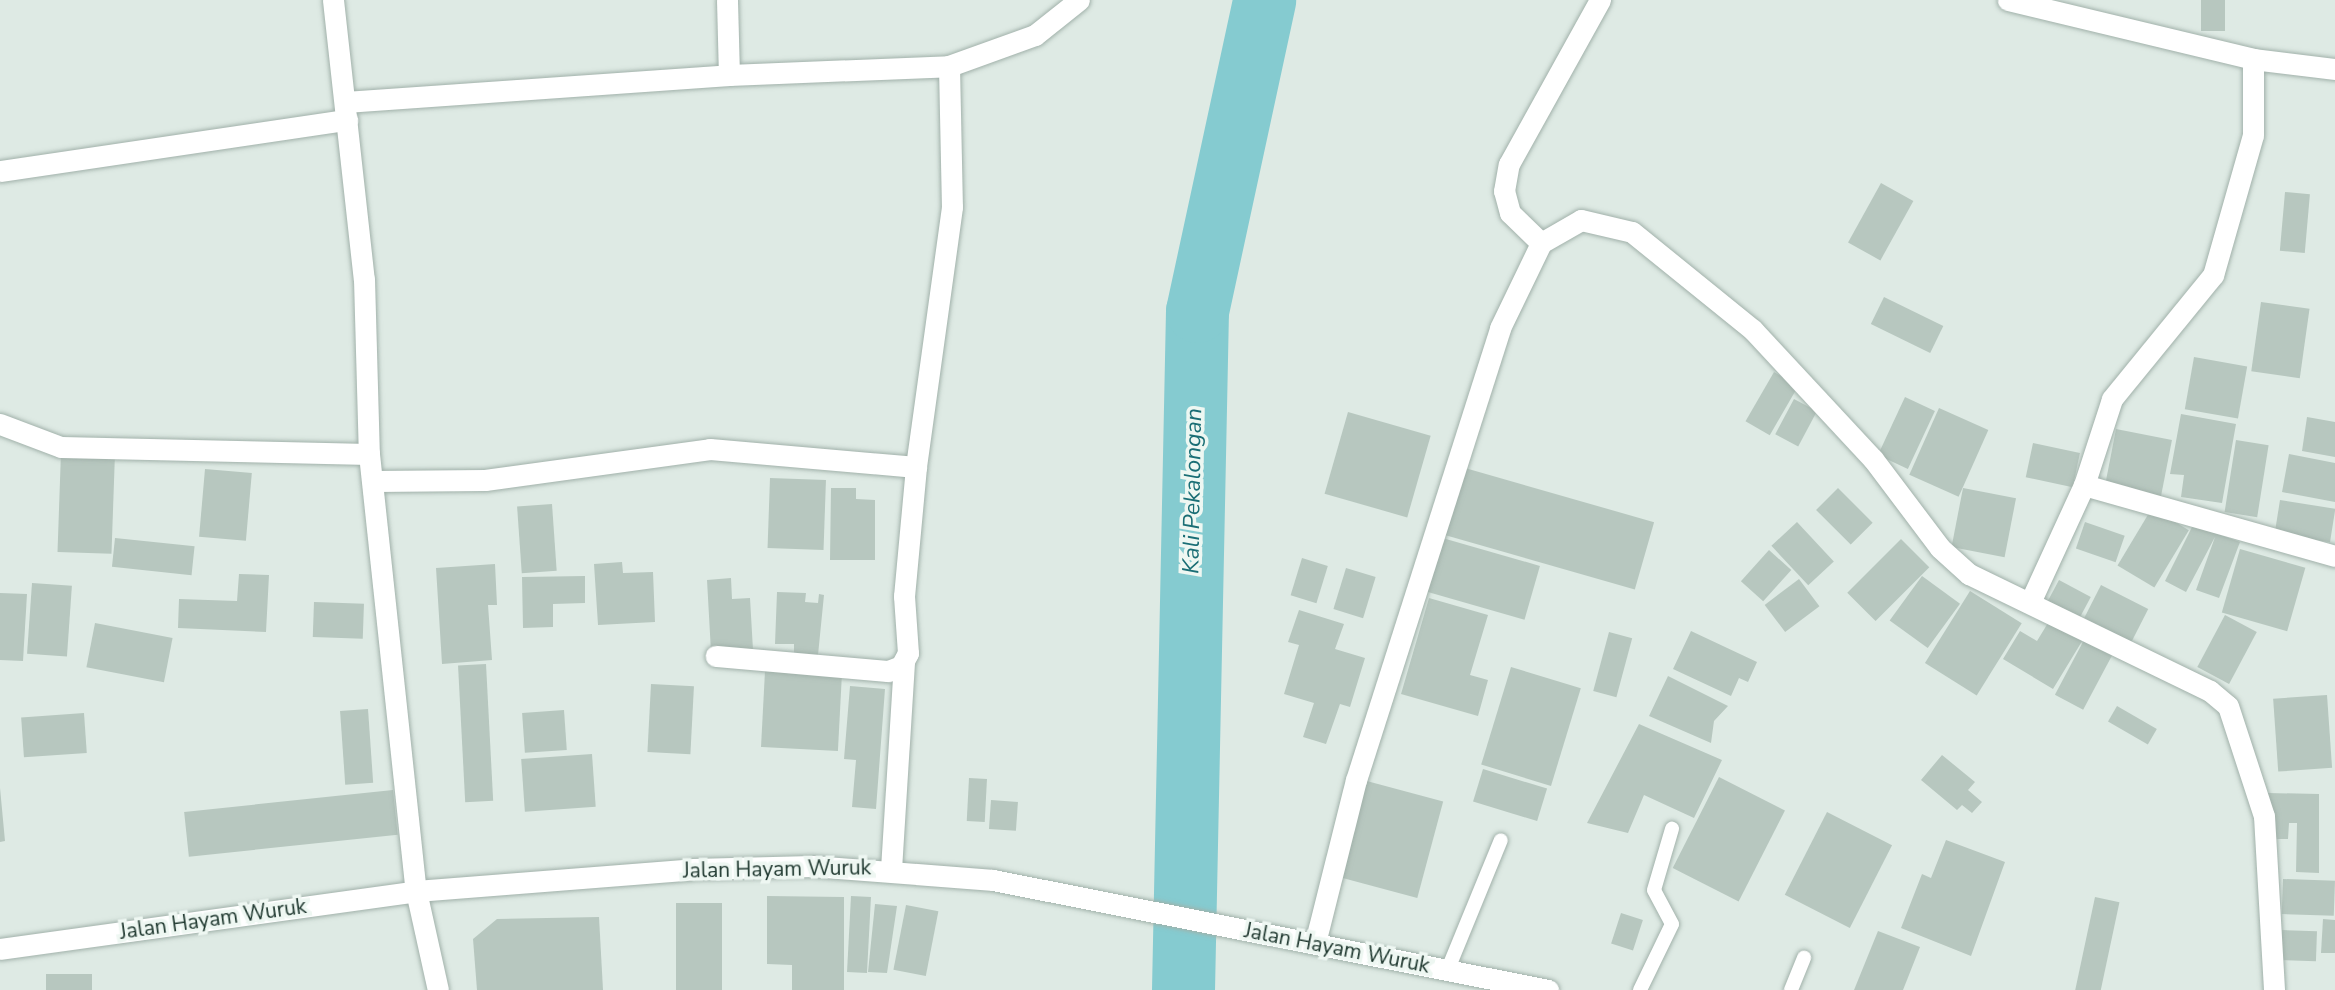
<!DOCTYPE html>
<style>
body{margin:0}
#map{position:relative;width:2335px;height:990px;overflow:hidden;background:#deeae4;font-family:"Nunito Sans",sans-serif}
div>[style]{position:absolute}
.river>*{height:63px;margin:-31.5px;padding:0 31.5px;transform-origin:31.5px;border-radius:31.5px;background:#85cbd0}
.building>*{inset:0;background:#b7c7bf;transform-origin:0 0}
.roads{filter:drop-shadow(0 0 2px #a1b1aa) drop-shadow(0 0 2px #a1b1aa)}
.lane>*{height:14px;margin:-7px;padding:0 7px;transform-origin:7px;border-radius:7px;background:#fff}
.street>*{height:21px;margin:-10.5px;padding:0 10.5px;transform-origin:10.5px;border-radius:10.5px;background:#fff}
.secondary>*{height:21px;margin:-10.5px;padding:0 10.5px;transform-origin:10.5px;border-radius:10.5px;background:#fff}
span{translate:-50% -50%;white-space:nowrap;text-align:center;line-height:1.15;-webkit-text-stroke:7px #eef7f2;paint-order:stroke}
.street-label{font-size:21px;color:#203930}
.water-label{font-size:23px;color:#1a6e75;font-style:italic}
</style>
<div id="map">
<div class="river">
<div style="left:1183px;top:990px;width:679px;rotate:-88.82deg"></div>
<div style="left:1197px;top:311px;width:318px;rotate:-77.8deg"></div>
</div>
<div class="building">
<div style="left:2201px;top:0;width:24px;height:31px"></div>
<div style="left:1881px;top:183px;width:37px;height:68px;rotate:29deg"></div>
<div style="left:2285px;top:192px;width:25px;height:59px;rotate:5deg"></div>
<div style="left:1884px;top:297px;width:66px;height:30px;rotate:26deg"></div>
<div style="left:2261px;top:302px;width:49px;height:70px;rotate:8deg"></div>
<div style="left:2194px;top:357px;width:54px;height:53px;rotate:10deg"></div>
<div style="left:1774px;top:372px;width:28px;height:57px;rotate:30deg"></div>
<div style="left:1905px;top:397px;width:33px;height:64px;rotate:25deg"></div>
<div style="left:1794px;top:399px;width:26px;height:40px;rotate:28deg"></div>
<div style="left:1939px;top:408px;width:54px;height:73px;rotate:24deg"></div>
<div style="left:1348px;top:412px;width:86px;height:85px;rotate:16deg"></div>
<div style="clip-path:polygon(2181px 414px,2236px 424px,2222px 503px,2181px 497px,2184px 475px,2170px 474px)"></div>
<div style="clip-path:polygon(2307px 417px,2335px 422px,2335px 457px,2302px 451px)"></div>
<div style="left:2116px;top:429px;width:57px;height:61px;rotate:11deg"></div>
<div style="left:2236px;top:440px;width:33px;height:73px;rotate:9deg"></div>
<div style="left:2033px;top:443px;width:48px;height:35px;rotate:12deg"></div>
<div style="left:61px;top:452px;width:54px;height:100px;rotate:2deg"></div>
<div style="clip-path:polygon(2289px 454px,2335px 463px,2335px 502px,2282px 492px)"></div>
<div style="left:1458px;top:466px;width:204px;height:70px;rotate:16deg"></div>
<div style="left:205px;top:469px;width:47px;height:68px;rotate:5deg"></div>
<div style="left:770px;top:478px;width:56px;height:70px;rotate:2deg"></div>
<div style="clip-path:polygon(831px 488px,856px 488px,856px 499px,875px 500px,875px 560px,830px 560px)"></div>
<div style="left:1838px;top:488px;width:49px;height:31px;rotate:45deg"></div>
<div style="left:1963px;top:488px;width:54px;height:60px;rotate:11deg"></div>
<div style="left:2280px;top:500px;width:56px;height:34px;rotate:9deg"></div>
<div style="left:552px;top:504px;width:67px;height:35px;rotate:86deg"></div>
<div style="left:2152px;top:508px;width:43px;height:67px;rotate:31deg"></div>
<div style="left:1797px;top:522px;width:54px;height:35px;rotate:47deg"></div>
<div style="left:2085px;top:522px;width:42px;height:28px;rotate:19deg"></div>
<div style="clip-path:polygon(2193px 525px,2240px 542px,2219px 598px,2196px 590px,2215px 537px,2186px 592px,2165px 581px)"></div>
<div style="left:1439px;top:537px;width:105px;height:56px;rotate:16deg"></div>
<div style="left:115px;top:538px;width:80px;height:29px;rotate:6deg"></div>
<div style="left:1901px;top:539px;width:40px;height:76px;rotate:45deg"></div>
<div style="left:2240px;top:549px;width:68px;height:66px;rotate:16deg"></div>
<div style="left:1769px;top:550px;width:30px;height:42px;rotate:42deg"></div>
<div style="left:1302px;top:558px;width:27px;height:39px;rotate:17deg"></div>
<div style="clip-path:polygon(622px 562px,623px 573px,653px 572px,655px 622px,598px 625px,594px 564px)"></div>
<div style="clip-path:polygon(495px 564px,497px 605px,488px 605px,492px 660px,442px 664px,436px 568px)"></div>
<div style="left:1346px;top:568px;width:31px;height:43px;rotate:17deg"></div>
<div style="clip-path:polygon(239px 574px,269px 575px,266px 632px,178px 628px,179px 599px,237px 601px)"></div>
<div style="clip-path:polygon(585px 576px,585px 603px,553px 604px,553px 627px,523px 628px,522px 577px)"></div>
<div style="left:1922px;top:576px;width:47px;height:55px;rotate:36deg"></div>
<div style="clip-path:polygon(731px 578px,732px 599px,750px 598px,753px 650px,711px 652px,707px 580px)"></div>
<div style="left:1799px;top:579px;width:34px;height:43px;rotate:53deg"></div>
<div style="left:2059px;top:580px;width:36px;height:25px;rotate:28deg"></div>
<div style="left:32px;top:583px;width:40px;height:71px;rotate:4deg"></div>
<div style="left:2101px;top:585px;width:53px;height:37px;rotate:27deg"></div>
<div style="left:1970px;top:591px;width:61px;height:85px;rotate:32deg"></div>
<div style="clip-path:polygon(777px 592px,806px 593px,805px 602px,818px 603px,819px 594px,824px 595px,818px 655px,794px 655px,794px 644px,775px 644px)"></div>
<div style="clip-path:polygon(0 593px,27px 594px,23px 661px,0 660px)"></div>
<div style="clip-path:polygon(1429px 598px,1488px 615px,1470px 675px,1488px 680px,1478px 716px,1401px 694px)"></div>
<div style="left:314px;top:602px;width:50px;height:35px;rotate:2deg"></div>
<div style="clip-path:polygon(1299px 610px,1344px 624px,1335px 649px,1365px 658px,1350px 707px,1340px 704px,1326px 744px,1303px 737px,1314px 703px,1284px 694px,1299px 645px,1288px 642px)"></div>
<div style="left:2225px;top:615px;width:36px;height:59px;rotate:28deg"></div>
<div style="clip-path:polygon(2051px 618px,2084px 638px,2053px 689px,2003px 659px,2020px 631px,2037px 641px)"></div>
<div style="left:95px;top:623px;width:79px;height:45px;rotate:11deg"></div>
<div style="clip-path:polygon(1691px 631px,1757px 662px,1748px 682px,1739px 678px,1731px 696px,1673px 669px)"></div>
<div style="left:1609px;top:632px;width:24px;height:61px;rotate:15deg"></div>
<div style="left:2084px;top:640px;width:32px;height:62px;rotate:28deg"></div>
<div style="left:486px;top:664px;width:137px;height:28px;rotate:87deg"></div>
<div style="left:1511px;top:667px;width:73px;height:102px;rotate:17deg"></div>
<div style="left:765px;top:671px;width:77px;height:76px;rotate:3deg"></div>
<div style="clip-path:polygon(1668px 676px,1728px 706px,1714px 721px,1711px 743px,1649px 716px)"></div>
<div style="left:651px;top:684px;width:43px;height:68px;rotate:3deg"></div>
<div style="clip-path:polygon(850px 686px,885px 689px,876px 809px,852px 807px,856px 760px,844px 759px)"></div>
<div style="left:2327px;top:695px;width:73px;height:54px;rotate:86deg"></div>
<div style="left:2117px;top:706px;width:46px;height:18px;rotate:30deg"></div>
<div style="left:368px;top:709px;width:74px;height:28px;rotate:86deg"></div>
<div style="left:564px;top:710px;width:40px;height:42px;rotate:86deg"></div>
<div style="left:84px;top:713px;width:40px;height:63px;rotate:86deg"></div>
<div style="clip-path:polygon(1639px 724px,1722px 760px,1694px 818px,1644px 795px,1628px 833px,1587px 823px)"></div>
<div style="left:592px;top:754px;width:53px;height:71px;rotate:86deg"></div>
<div style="clip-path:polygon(1942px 755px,1975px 782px,1968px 790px,1982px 802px,1972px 813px,1962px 805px,1957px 810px,1921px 780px)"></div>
<div style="left:1483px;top:769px;width:67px;height:34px;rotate:17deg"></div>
<div style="left:1719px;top:777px;width:74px;height:102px;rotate:27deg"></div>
<div style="left:969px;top:778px;width:18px;height:43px;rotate:3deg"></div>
<div style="left:1363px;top:780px;width:83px;height:100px;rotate:15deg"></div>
<div style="clip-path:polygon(0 788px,5px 841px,0 842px)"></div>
<div style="left:393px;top:790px;width:45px;height:210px;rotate:84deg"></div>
<div style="clip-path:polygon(2268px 793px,2319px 794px,2319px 873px,2296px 872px,2297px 823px,2289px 823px,2288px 839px,2267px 839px)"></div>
<div style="left:991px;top:800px;width:27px;height:29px;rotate:4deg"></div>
<div style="left:1827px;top:812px;width:73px;height:93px;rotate:27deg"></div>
<div style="clip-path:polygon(1946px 840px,2005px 862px,1971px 956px,1901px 928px,1922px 874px,1931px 878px)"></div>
<div style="left:2283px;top:879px;width:52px;height:35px;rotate:2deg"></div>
<div style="clip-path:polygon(767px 896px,844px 897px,844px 990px,792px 990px,792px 965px,767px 964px)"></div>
<div style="left:851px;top:896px;width:20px;height:76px;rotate:3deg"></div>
<div style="left:2095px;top:897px;width:25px;height:96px;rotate:12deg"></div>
<div style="left:676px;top:903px;width:46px;height:87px"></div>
<div style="clip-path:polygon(875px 904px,897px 906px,887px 973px,868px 972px)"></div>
<div style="left:906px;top:905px;width:33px;height:66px;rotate:11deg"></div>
<div style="left:1621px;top:913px;width:23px;height:32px;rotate:18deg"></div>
<div style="clip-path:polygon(599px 917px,603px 990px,477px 990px,473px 939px,497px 919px)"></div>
<div style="clip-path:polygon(2323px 919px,2335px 920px,2335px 953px,2321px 953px)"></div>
<div style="left:2282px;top:930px;width:35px;height:30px;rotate:2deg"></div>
<div style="clip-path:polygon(1878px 931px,1920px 947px,1903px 990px,1854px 990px)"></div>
<div style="left:92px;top:974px;width:16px;height:46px;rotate:90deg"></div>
</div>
<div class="roads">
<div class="lane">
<div style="left:1448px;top:969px;width:139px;rotate:-67.7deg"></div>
<div style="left:1640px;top:990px;width:73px;rotate:-64.1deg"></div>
<div style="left:1672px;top:924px;width:38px;rotate:-118deg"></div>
<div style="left:1654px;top:890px;width:64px;rotate:-73.6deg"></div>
<div style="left:1791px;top:990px;width:35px;rotate:-68deg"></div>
</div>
<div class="street">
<div style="left:333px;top:0;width:281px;rotate:83.7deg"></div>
<div style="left:364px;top:279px;width:175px;rotate:88.4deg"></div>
<div style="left:369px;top:454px;width:440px;rotate:83.9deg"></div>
<div style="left:416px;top:891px;width:101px;rotate:77.5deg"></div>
<div style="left:727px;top:0;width:75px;rotate:88.5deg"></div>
<div style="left:2008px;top:0;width:252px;rotate:13.5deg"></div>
<div style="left:2253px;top:59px;width:76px;rotate:90deg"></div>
<div style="left:2253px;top:135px;width:146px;rotate:105.9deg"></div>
<div style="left:2213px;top:275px;width:160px;rotate:129.2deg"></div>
<div style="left:2112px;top:399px;width:90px;rotate:108deg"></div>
<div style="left:2084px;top:485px;width:127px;rotate:114.7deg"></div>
<div style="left:2253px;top:59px;width:83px;rotate:7deg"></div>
<div style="left:949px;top:66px;width:91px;rotate:-19.8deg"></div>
<div style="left:1035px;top:35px;width:56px;rotate:-38.5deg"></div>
<div style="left:345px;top:102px;width:385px;rotate:-4deg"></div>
<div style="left:729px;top:75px;width:220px;rotate:-2.3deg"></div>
<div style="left:949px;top:66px;width:141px;rotate:88.8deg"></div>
<div style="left:952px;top:207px;width:262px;rotate:97.9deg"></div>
<div style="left:916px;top:467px;width:130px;rotate:95.3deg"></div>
<div style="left:904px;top:596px;width:57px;rotate:86deg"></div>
<div style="left:908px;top:653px;width:15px;rotate:118deg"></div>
<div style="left:901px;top:666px;width:14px;rotate:159deg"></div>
<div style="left:888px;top:671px;width:173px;rotate:-175deg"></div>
<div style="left:0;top:171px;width:351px;rotate:-8.4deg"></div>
<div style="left:1541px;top:243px;width:43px;rotate:-135.9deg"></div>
<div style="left:1510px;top:213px;width:23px;rotate:-105deg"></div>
<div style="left:1504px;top:191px;width:27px;rotate:-80deg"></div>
<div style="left:1509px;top:164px;width:188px;rotate:-61deg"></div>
<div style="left:0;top:424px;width:65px;rotate:20.7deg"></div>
<div style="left:61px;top:447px;width:308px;rotate:1.3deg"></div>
<div style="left:375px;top:481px;width:110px;rotate:-0.5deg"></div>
<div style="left:485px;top:480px;width:227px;rotate:-7.8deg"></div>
<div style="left:710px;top:449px;width:207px;rotate:5deg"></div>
<div style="left:2084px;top:485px;width:261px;rotate:15.8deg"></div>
<div style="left:891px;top:869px;width:208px;rotate:-86.4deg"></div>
<div style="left:1315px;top:943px;width:168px;rotate:-75.9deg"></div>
<div style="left:1356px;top:780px;width:474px;rotate:-72.3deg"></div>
<div style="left:1500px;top:328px;width:94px;rotate:-64.2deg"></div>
<div style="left:1541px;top:243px;width:46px;rotate:-29.9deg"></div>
<div style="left:1581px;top:220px;width:52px;rotate:13.2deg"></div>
<div style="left:1632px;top:232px;width:156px;rotate:39deg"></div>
<div style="left:1753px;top:330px;width:176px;rotate:47.1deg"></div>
<div style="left:1873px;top:459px;width:111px;rotate:53deg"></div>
<div style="left:1940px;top:548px;width:39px;rotate:42deg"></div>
<div style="left:1969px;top:574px;width:268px;rotate:25.9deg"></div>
<div style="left:2210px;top:691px;width:23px;rotate:40deg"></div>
<div style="left:2228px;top:706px;width:116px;rotate:71.9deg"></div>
<div style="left:2264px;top:816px;width:174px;rotate:86.7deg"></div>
</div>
<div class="secondary">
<div style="left:0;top:949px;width:420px;rotate:-7.9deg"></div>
<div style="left:416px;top:891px;width:278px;rotate:-4.5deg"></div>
<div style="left:693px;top:869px;width:119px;rotate:-1.4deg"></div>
<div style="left:812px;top:866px;width:182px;rotate:4.4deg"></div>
<div style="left:993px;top:880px;width:566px;rotate:11.21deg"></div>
</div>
</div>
<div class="street-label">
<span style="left:777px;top:869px;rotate:-1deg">Jalan Hayam Wuruk</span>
<span style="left:213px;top:919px;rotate:-8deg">Jalan Hayam Wuruk</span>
<span style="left:1337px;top:948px;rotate:11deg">Jalan Hayam Wuruk</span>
</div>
<div class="water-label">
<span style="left:1193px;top:491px;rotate:-89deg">Kali Pekalongan</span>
</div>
</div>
